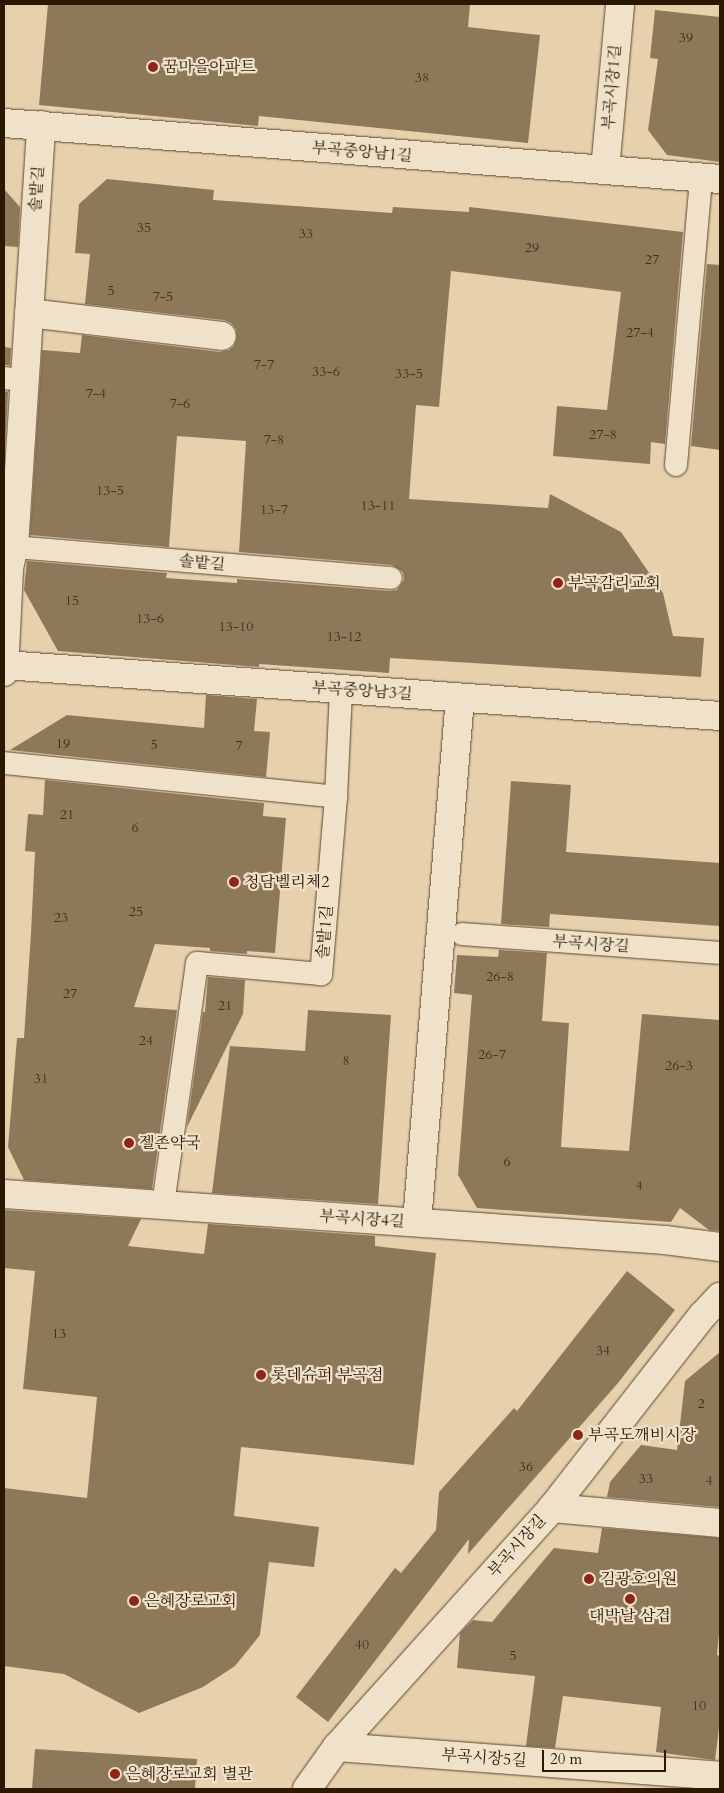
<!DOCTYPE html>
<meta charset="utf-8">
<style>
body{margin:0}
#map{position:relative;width:724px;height:1793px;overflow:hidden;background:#e7d1ad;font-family:Cardo,"Noto Serif KR",serif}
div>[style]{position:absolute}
.building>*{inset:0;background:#8d785a}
.roads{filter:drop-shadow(0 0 1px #5b462b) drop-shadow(0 0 1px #5b462b)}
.lane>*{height:22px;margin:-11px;padding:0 11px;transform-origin:11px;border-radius:11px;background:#efe1ca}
.street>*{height:28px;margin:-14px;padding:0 14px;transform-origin:14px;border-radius:14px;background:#efe1ca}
.dots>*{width:14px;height:14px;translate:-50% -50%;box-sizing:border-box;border:2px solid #efe1ca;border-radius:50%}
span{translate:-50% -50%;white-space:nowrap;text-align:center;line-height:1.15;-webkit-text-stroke:4.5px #efe1ca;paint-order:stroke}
.number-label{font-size:14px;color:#443016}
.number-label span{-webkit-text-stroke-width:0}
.poi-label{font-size:16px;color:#2c1800}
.left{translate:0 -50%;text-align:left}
.street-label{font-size:16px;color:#2c1800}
.frame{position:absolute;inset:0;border:5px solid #2c1800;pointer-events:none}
.scale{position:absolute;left:542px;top:1750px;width:124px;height:22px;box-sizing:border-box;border:2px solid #2c1800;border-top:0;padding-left:6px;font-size:15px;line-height:18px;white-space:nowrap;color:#2c1800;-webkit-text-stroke:4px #efe1ca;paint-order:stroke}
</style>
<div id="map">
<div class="building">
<div style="clip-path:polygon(48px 4px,470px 4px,468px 27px,540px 35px,528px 143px,259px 116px,258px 126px,39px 105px)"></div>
<div style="clip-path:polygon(655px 10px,720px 17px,720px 162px,667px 155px,648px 130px,658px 59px,650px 58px)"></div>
<div style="clip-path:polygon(107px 179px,214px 190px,213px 200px,392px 213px,393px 207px,469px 212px,469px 207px,683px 232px,665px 444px,651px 442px,650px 464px,553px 456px,557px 406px,607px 410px,621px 292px,451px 271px,439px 407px,416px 405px,409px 499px,548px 508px,550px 494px,621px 532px,663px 593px,673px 636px,704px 638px,701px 677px,390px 658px,389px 673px,259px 664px,259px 667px,58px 651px,24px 590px,27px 561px,167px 573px,166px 578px,237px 583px,237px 579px,390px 591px,397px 590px,404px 580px,403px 572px,392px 565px,239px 552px,246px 441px,177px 436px,169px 547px,30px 535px,42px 350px,80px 353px,82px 335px,220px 352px,229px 350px,234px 346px,237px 338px,236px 329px,231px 323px,224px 320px,85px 304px,90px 254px,75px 253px,79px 204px)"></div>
<div style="clip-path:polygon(4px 189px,20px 207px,18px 247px,4px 246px)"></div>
<div style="clip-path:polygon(707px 264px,720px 265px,720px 450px,691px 446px)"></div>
<div style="clip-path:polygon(4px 347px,11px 348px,10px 365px,4px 365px)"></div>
<div style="clip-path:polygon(4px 391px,8px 392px,4px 462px)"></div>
<div style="clip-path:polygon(206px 695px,257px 699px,254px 731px,270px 732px,266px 777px,10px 750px,67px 715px,204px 728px)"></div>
<div style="clip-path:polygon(45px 780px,264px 803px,263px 816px,286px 818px,275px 953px,247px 951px,247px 954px,210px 951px,210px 948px,155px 944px,134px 1007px,177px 1010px,152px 1189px,24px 1180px,8px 1147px,17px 1038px,24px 1038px,31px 933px,35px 852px,25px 851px,28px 814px,43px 815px)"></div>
<div style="clip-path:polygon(511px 781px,571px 785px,566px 852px,720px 863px,720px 926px,550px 914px,549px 927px,501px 924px)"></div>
<div style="clip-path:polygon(499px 950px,547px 953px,542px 1021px,569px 1023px,561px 1147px,629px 1151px,642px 1014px,720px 1020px,720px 1231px,709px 1230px,680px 1208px,671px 1222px,477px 1208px,458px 1175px,472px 995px,454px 993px,457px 955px,498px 957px)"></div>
<div style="clip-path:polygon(208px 977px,245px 980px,243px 1014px,187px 1127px,203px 1012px,205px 1012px)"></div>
<div style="clip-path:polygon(308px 1010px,391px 1015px,378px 1204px,212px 1193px,230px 1046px,305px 1051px)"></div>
<div style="clip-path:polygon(4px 1210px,141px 1219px,128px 1246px,204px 1254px,208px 1224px,375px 1236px,375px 1246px,436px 1253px,414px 1465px,241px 1447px,234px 1516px,319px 1527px,314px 1567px,269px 1562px,260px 1635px,235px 1666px,203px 1687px,139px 1713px,64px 1674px,4px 1666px,4px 1488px,87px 1498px,97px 1397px,23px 1389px,35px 1271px,4px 1268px)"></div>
<div style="clip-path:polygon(627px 1271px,675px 1310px,618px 1383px,468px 1554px,469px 1539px,328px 1722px,296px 1697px,395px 1568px,401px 1573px,436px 1530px,439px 1492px,514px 1408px,517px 1411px)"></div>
<div style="clip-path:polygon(720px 1352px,720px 1507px,607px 1497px,610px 1482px,641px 1445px,677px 1450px,685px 1381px)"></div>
<div style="clip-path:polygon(602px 1528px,720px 1538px,720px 1622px,717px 1655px,720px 1656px,720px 1720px,715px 1760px,656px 1752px,661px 1707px,563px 1696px,555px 1748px,526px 1746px,535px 1676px,457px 1668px,460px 1633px,473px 1620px,492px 1622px,554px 1548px,598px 1553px)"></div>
<div style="clip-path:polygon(35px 1749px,197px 1759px,195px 1789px,32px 1789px)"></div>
</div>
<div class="roads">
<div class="lane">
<div style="left:4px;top:378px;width:20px;rotate:6deg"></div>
<div style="left:676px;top:465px;width:288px;rotate:-85deg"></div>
<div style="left:14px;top:547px;width:378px;rotate:4.7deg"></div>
<div style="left:4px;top:763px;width:334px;rotate:5.8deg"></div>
<div style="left:336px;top:797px;width:178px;rotate:94.8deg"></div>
<div style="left:321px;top:974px;width:124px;rotate:-174.9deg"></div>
<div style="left:197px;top:963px;width:244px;rotate:98deg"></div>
<div style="left:336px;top:797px;width:108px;rotate:-87.3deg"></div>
<div style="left:462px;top:934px;width:259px;rotate:4.2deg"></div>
</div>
<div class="street">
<div style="left:4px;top:123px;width:718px;rotate:4.47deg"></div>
<div style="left:605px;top:170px;width:167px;rotate:-84.8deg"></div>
<div style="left:29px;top:313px;width:194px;rotate:6.8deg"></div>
<div style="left:4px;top:665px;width:718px;rotate:4.07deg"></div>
<div style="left:4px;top:672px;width:104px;rotate:-87.2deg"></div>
<div style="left:9px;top:568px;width:22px;rotate:-77deg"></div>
<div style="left:14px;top:547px;width:423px;rotate:-86.3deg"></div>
<div style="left:4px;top:1194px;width:663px;rotate:3.98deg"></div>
<div style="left:665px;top:1240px;width:55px;rotate:7.3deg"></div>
<div style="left:417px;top:1222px;width:526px;rotate:-85.31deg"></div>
<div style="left:552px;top:1508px;width:169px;rotate:5.1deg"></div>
<div style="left:337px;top:1747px;width:384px;rotate:4.3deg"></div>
<div style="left:307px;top:1789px;width:52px;rotate:-54.5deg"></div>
<div style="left:337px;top:1747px;width:321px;rotate:-48deg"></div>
<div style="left:552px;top:1508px;width:245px;rotate:-52deg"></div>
<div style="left:703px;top:1315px;width:25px;rotate:-47deg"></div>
</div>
</div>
<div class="dots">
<div style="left:153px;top:67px;background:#8f2418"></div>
<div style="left:558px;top:583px;background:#8f2418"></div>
<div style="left:234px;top:882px;background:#8f2418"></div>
<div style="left:129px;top:1143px;background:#8f2418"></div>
<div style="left:261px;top:1375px;background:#8f2418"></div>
<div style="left:578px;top:1435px;background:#8f2418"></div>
<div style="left:589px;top:1579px;background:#8f2418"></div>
<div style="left:630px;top:1599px;background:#8f2418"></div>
<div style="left:134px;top:1601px;background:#8f2418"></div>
<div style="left:115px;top:1774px;background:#8f2418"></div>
</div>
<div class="number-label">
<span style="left:686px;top:38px">39</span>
<span style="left:422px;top:78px">38</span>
<span style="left:144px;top:228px">35</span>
<span style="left:306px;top:234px">33</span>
<span style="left:532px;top:248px">29</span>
<span style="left:652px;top:260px">27</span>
<span style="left:111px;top:291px">5</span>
<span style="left:163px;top:297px">7-5</span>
<span style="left:640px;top:333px">27-4</span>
<span style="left:264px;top:365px">7-7</span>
<span style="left:326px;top:372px">33-6</span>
<span style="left:409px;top:374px">33-5</span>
<span style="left:96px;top:394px">7-4</span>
<span style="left:180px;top:404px">7-6</span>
<span style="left:603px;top:435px">27-8</span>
<span style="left:274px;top:440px">7-8</span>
<span style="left:110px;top:491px">13-5</span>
<span style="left:378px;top:506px">13-11</span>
<span style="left:274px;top:510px">13-7</span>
<span style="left:72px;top:601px">15</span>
<span style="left:150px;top:619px">13-6</span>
<span style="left:236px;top:627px">13-10</span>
<span style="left:344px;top:637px">13-12</span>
<span style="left:63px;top:744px">19</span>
<span style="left:154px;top:745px">5</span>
<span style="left:239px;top:746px">7</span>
<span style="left:67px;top:815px">21</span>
<span style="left:135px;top:828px">6</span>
<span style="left:136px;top:912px">25</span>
<span style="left:61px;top:918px">23</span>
<span style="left:500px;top:977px">26-8</span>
<span style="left:70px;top:994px">27</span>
<span style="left:225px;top:1006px">21</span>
<span style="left:146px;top:1041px">24</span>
<span style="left:492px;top:1055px">26-7</span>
<span style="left:346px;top:1061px">8</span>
<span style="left:679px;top:1066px">26-3</span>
<span style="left:41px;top:1079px">31</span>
<span style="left:507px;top:1162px">6</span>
<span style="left:639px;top:1186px">4</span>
<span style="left:59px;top:1334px">13</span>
<span style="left:603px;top:1351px">34</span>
<span style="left:701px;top:1404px">2</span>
<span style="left:526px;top:1467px">36</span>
<span style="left:646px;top:1479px">33</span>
<span style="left:709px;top:1481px">4</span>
<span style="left:362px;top:1645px">40</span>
<span style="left:513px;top:1656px">5</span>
<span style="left:699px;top:1706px">10</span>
</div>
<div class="poi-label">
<span class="left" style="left:163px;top:67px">꿈마을아파트</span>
<span class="left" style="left:568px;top:583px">부곡감리교회</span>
<span class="left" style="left:244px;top:882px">청담벨리체2</span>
<span class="left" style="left:139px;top:1143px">젤존약국</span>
<span class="left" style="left:271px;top:1375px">롯데슈퍼 부곡점</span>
<span class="left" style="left:588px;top:1435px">부곡도깨비시장</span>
<span class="left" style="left:600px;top:1579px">김광호의원</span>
<span class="left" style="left:144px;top:1601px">은혜장로교회</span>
<span style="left:630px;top:1616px">대박날 삼겹</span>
<span class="left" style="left:125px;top:1774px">은혜장로교회 별관</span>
</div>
<div class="street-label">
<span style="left:612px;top:87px;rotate:-85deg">부곡시장1길</span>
<span style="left:362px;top:152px;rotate:5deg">부곡중앙남1길</span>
<span style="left:37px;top:189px;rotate:-86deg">솔밭길</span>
<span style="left:202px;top:563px;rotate:5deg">솔밭길</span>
<span style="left:362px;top:691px;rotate:4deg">부곡중앙남3길</span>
<span style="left:325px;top:932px;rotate:-85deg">솔밭1길</span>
<span style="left:591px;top:944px;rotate:4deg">부곡시장길</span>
<span style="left:362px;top:1219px;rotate:4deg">부곡시장4길</span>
<span style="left:517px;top:1546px;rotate:-48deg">부곡시장길</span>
<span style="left:484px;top:1758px;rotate:4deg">부곡시장5길</span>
</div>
<div class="frame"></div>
<div class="scale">20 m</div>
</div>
